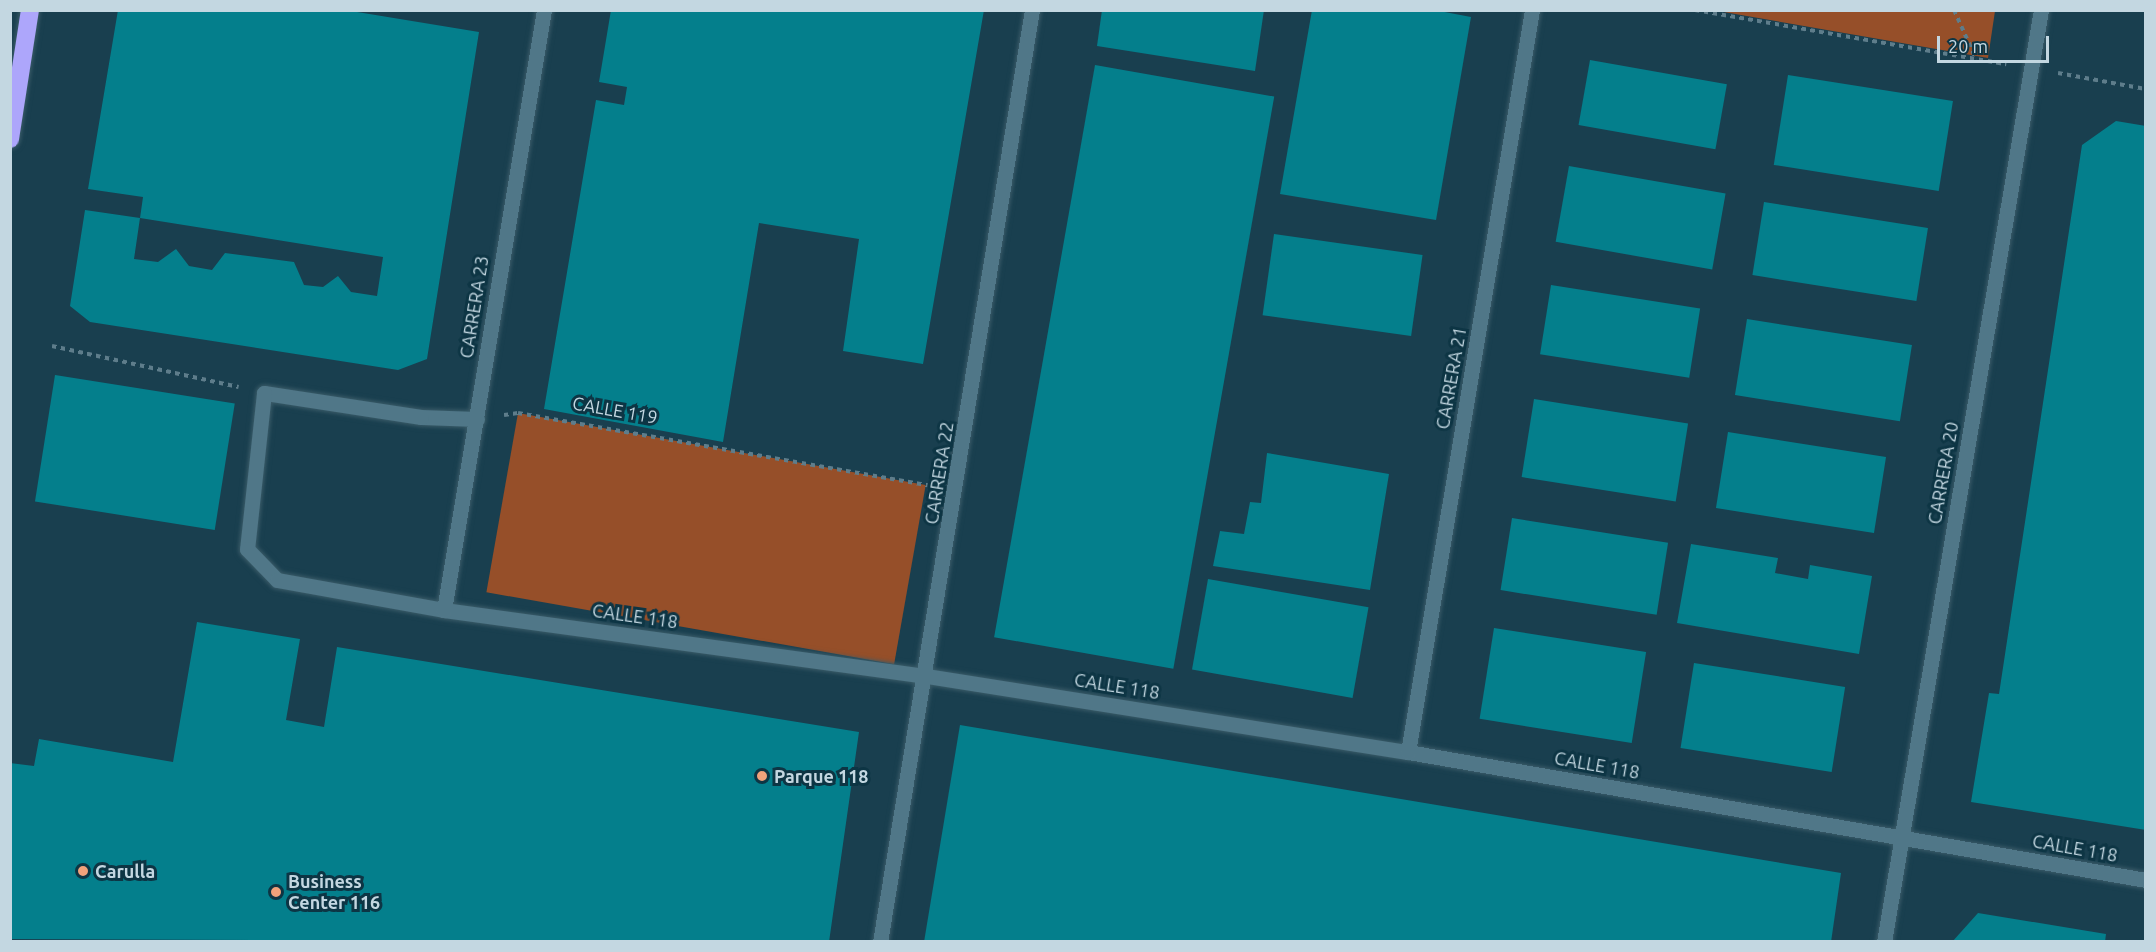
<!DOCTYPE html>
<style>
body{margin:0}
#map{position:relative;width:2156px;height:952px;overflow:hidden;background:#193f4f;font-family:Ubuntu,sans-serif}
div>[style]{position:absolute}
.green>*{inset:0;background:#964f29;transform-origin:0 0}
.building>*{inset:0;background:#047f8c;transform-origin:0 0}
.path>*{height:4px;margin-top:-2px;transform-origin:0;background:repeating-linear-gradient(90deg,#5e7d8b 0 4.5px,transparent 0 9px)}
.roads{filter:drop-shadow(0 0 2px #3a5b68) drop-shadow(0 0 2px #3a5b68)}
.minor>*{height:15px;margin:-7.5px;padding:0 7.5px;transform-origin:7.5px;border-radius:7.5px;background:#507788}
.highway>*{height:18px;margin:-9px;padding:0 9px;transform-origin:9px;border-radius:9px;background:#ada6fb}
.dots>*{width:16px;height:16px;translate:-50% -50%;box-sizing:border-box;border:3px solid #0d3544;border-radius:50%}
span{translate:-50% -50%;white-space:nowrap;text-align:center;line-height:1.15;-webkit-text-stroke:6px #0d3544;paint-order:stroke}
.street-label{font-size:18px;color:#c3d7e1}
.poi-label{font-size:18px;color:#c3d7e1;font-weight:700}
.left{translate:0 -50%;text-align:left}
.frame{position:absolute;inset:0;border:12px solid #c3d7e1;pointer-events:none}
.scale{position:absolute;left:1937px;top:36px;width:112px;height:27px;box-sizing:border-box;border:3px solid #c3d7e1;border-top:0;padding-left:8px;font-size:18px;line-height:21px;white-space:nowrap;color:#c3d7e1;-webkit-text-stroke:4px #0d3544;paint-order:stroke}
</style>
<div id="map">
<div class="green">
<div style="clip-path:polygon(1718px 11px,1995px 10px,1995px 11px,1988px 58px)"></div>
<div style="left:518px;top:413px;width:414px;height:182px;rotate:10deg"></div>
</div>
<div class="building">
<div style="clip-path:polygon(118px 10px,345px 10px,479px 32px,427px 359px,398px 370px,90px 322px,70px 306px,85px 210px,140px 218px,134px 259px,158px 262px,176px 249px,189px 266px,212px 270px,225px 253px,294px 262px,304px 285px,323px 287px,338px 276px,351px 292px,377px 296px,383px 257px,140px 218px,143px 197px,88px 189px)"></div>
<div style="clip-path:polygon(611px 10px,984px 10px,923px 364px,843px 351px,859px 239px,759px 223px,723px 442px,544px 409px,596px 100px,624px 105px,627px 87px,599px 82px)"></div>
<div style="clip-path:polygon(1102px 10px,1264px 10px,1255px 71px,1097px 46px)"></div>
<div style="clip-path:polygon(1312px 10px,1434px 10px,1471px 17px,1436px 220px,1280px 194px)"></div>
<div style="left:1590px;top:60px;width:139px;height:66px;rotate:10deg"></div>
<div style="left:1095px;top:65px;width:182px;height:581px;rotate:10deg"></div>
<div style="left:1788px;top:75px;width:167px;height:91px;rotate:9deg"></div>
<div style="clip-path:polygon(2116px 121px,2146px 126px,2146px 830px,1971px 802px,1989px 693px,1999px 694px,2082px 145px)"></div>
<div style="left:1569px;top:166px;width:159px;height:77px;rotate:10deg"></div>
<div style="left:1764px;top:202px;width:166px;height:74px;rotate:9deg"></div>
<div style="left:1274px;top:234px;width:150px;height:82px;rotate:8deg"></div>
<div style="left:1551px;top:285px;width:151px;height:70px;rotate:9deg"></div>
<div style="left:1747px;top:319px;width:167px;height:77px;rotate:9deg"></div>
<div style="left:55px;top:375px;width:182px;height:128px;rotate:9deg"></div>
<div style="left:1534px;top:399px;width:156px;height:79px;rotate:9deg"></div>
<div style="left:1728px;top:432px;width:160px;height:77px;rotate:9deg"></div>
<div style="clip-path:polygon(1267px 453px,1389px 474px,1370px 590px,1213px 566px,1220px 531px,1244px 534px,1250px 502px,1261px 503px)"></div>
<div style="left:1512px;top:518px;width:158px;height:73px;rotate:9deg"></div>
<div style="clip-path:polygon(1691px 544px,1778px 558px,1775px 573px,1808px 579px,1810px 565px,1872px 576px,1859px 654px,1677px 623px)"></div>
<div style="left:1208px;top:579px;width:163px;height:92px;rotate:10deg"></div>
<div style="clip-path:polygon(197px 622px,300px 639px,286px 720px,324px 727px,337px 647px,859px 732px,829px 942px,10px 939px,10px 763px,34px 766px,39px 739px,173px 762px)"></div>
<div style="left:1494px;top:628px;width:154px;height:92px;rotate:9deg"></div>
<div style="left:1694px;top:663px;width:153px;height:86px;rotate:9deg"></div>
<div style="clip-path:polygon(960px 725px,1841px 873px,1831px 942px,924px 942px)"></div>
<div style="clip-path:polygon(1978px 913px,2106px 934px,2105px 942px,1952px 942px)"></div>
</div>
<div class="path">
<div style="left:1695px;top:10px;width:316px;rotate:9.9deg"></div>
<div style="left:1954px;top:10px;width:54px;rotate:65.8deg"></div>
<div style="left:2058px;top:73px;width:89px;rotate:10.3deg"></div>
<div style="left:52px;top:346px;width:191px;rotate:12.4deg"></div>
<div style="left:504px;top:415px;width:14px;rotate:-8deg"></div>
<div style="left:518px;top:413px;width:416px;rotate:10deg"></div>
</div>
<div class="roads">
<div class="minor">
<div style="left:477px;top:419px;width:56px;rotate:-178deg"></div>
<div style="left:421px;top:417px;width:159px;rotate:-171.3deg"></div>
<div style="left:264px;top:393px;width:157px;rotate:96.2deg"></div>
<div style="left:247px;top:549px;width:43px;rotate:45.9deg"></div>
<div style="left:277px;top:580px;width:170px;rotate:10.2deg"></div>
<div style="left:444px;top:610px;width:487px;rotate:7.8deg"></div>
<div style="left:927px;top:676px;width:487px;rotate:9deg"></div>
<div style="left:1408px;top:752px;width:749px;rotate:9.84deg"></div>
<div style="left:444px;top:610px;width:608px;rotate:-80.54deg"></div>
<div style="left:1408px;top:752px;width:752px;rotate:-80.51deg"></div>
<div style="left:880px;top:942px;width:944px;rotate:-80.74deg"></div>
<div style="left:1884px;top:942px;width:945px;rotate:-80.44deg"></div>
</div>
<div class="highway">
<div style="left:10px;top:139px;width:131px;rotate:-81.2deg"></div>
</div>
</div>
<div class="dots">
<div style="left:762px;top:776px;background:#f1a27b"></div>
<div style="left:83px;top:871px;background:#f1a27b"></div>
<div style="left:276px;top:892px;background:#f1a27b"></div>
</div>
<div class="street-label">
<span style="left:474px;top:307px;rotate:-81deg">CARRERA 23</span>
<span style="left:1451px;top:378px;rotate:-80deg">CARRERA 21</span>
<span style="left:615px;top:410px;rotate:10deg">CALLE 119</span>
<span style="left:939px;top:473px;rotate:-81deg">CARRERA 22</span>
<span style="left:1943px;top:473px;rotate:-80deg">CARRERA 20</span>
<span style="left:635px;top:616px;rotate:8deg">CALLE 118</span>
<span style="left:1117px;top:686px;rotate:9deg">CALLE 118</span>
<span style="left:1597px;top:765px;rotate:10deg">CALLE 118</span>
<span style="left:2075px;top:848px;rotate:10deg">CALLE 118</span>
</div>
<div class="poi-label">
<span class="left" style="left:774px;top:776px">Parque 118</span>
<span class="left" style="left:95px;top:871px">Carulla</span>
<span class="left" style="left:288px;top:892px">Business<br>Center 116</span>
</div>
<div class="frame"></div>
<div class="scale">20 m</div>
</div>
